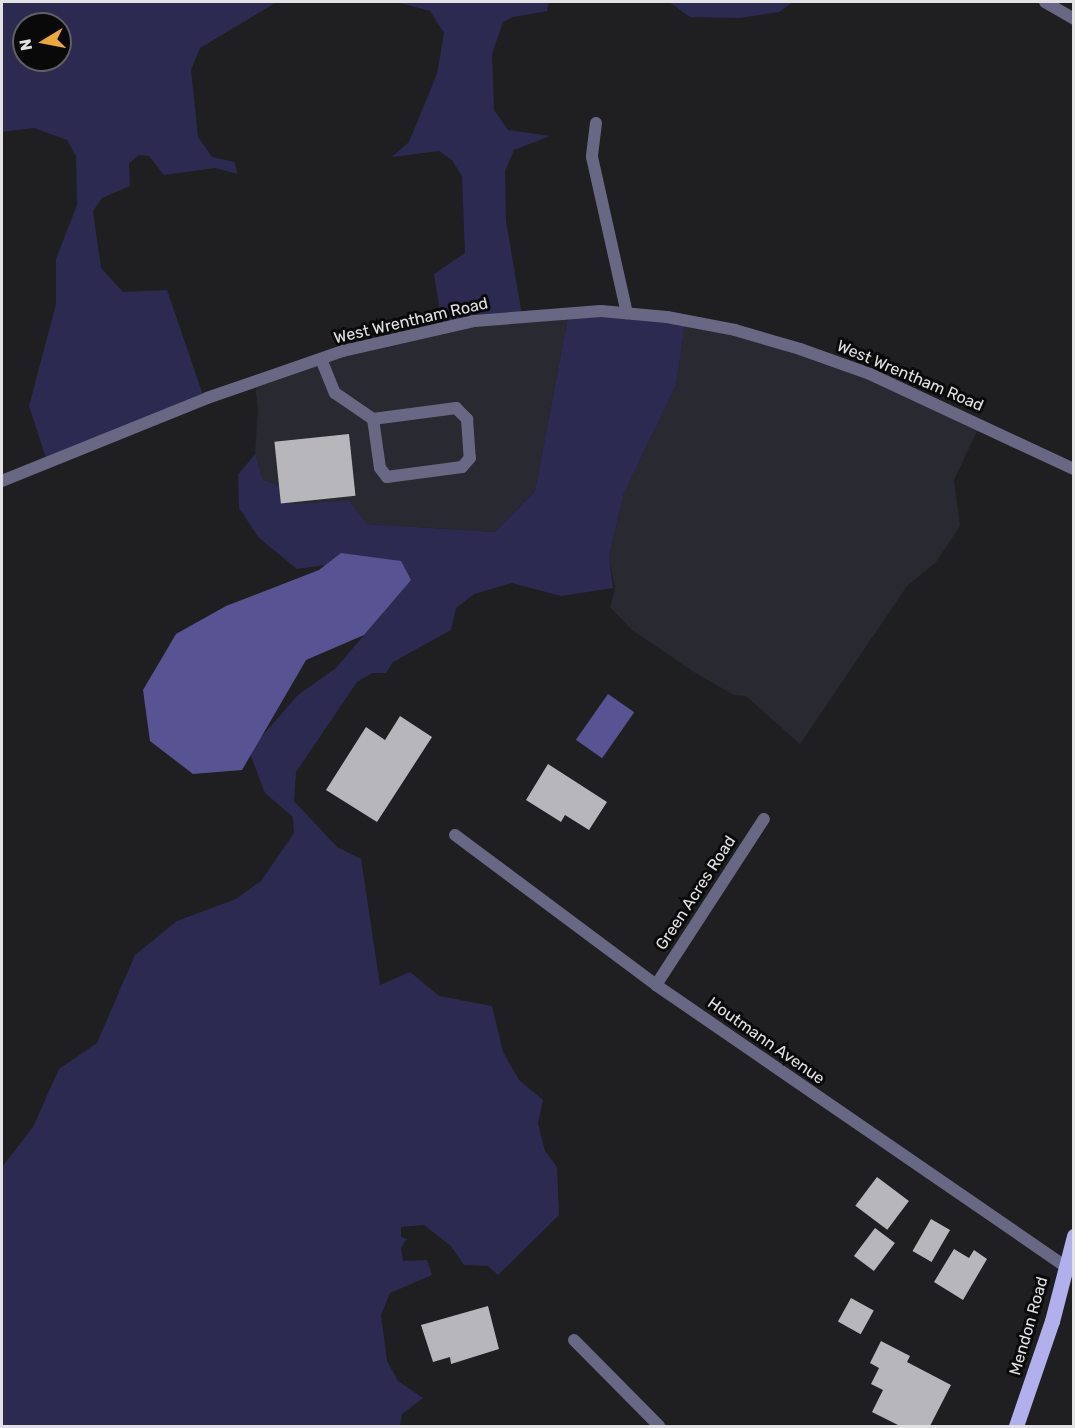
<!DOCTYPE html>
<style>
body{margin:0}
#map{position:relative;width:1075px;height:1428px;overflow:hidden;background:#1f1f22;font-family:Rubik,sans-serif}
div>[style]{position:absolute}
.built>*{inset:0;background:#292931}
.green>*{inset:0;background:#2c2a50}
.water>*{inset:0;background:#585494;transform-origin:0 0}
.building>*{inset:0;background:#b7b7bb;transform-origin:0 0}
.service>*{height:12px;margin:-6px;padding:0 6px;transform-origin:6px;border-radius:6px;background:#686884}
.minor>*{height:12px;margin:-6px;padding:0 6px;transform-origin:6px;border-radius:6px;background:#686884}
.tertiary>*{height:12px;margin:-6px;padding:0 6px;transform-origin:6px;border-radius:6px;background:#686884}
.primary>*{height:15px;margin:-7.5px;padding:0 7.5px;transform-origin:7.5px;border-radius:7.5px;background:#b1b0ec}
span{translate:-50% -50%;white-space:nowrap;text-align:center;line-height:1.15;-webkit-text-stroke:6px #09090a;paint-order:stroke}
.street-label{font-size:16px;color:#e2e2e4}
.frame{position:absolute;inset:0;border:3px solid #e2e2e4;pointer-events:none}
.north{position:absolute;left:12px;top:12px;width:60px;height:60px;box-sizing:border-box;background:#09090a;border:2px solid #606061;border-radius:50%;rotate:260deg;font-size:16px;font-weight:700;line-height:24px;text-align:center;color:#e2e2e4}
.north::after{content:'';display:block;margin:auto;width:21px;height:27px;background:#eda83b;clip-path:polygon(50% 0,100% 100%,50% 72%,0 100%)}
</style>
<div id="map">
<div class="built">
<div style="clip-path:polygon(568px 317px,535px 491px,495px 532px,367px 524px,290px 504px,281px 486px,263px 480px,255px 454px,258px 409px,255px 384px,263px 379px,443px 329px)"></div>
<div style="clip-path:polygon(685px 325px,802px 351px,979px 427px,954px 480px,960px 526px,936px 562px,907px 586px,800px 744px,746px 696px,734px 695px,697px 674px,632px 630px,610px 607px,615px 589px,609px 556px,624px 493px,676px 385px)"></div>
</div>
<div class="green">
<div style="clip-path:polygon(evenodd,2px 2px,277px 2px,200px 48px,191px 70px,198px 137px,212px 157px,234px 162px,238px 174px,215px 168px,164px 175px,149px 156px,139px 155px,129px 163px,130px 186px,102px 198px,93px 211px,101px 268px,123px 292px,167px 290px,204px 398px,47px 461px,29px 406px,56px 304px,56px 259px,77px 205px,76px 156px,67px 140px,34px 128px,2px 132px,2px 2px,24px 24px,60px 24px,60px 60px,24px 60px,24px 24px)"></div>
<div style="clip-path:polygon(397px 2px,549px 2px,547px 11px,513px 17px,503px 22px,492px 54px,494px 110px,508px 130px,550px 136px,514px 150px,505px 171px,506px 221px,522px 315px,443px 329px,434px 274px,465px 253px,462px 176px,452px 160px,439px 151px,392px 157px,409px 142px,437px 74px,444px 33px,430px 11px)"></div>
<div style="clip-path:polygon(669px 2px,793px 2px,779px 12px,740px 18px,690px 17px)"></div>
<div style="clip-path:polygon(603px 313px,685px 325px,676px 385px,624px 493px,609px 556px,613px 588px,561px 596px,512px 583px,474px 594px,456px 608px,451px 630px,393px 662px,386px 673px,372px 673px,357px 682px,296px 772px,294px 801px,337px 847px,361px 859px,380px 985px,410px 972px,439px 996px,492px 1006px,503px 1052px,519px 1080px,543px 1100px,538px 1123px,545px 1151px,557px 1167px,559px 1215px,498px 1275px,488px 1266px,464px 1265px,451px 1246px,424px 1225px,401px 1227px,401px 1237px,407px 1239px,401px 1248px,403px 1261px,427px 1260px,432px 1275px,390px 1293px,381px 1315px,387px 1361px,398px 1381px,423px 1398px,402px 1414px,400px 1426px,2px 1426px,2px 1167px,33px 1127px,59px 1069px,97px 1043px,135px 955px,177px 921px,236px 899px,261px 881px,294px 833px,293px 817px,265px 793px,249px 751px,298px 695px,336px 668px,383px 613px,359px 560px,297px 569px,259px 538px,239px 508px,238px 475px,255px 454px,263px 480px,281px 486px,290px 504px,349px 501px,367px 524px,495px 532px,535px 491px,568px 317px)"></div>
</div>
<div class="water">
<div style="clip-path:polygon(341px 553px,401px 561px,411px 580px,364px 635px,306px 660px,242px 770px,193px 774px,150px 741px,143px 690px,176px 634px,226px 606px,319px 570px)"></div>
<div style="left:608px;top:694px;width:32px;height:56px;rotate:35deg"></div>
</div>
<div class="building">
<div style="left:349px;top:434px;width:62px;height:75px;rotate:84deg"></div>
<div style="clip-path:polygon(400px 716px,432px 737px,377px 822px,326px 790px,366px 727px,385px 740px)"></div>
<div style="clip-path:polygon(548px 764px,607px 802px,589px 830px,565px 815px,561px 822px,526px 800px)"></div>
<div style="left:877px;top:1177px;width:40px;height:36px;rotate:37deg"></div>
<div style="left:931px;top:1219px;width:22px;height:37px;rotate:30deg"></div>
<div style="left:875px;top:1228px;width:25px;height:35px;rotate:37deg"></div>
<div style="clip-path:polygon(954px 1249px,969px 1258px,974px 1250px,987px 1259px,963px 1300px,934px 1282px)"></div>
<div style="left:851px;top:1298px;width:26px;height:27px;rotate:29deg"></div>
<div style="clip-path:polygon(488px 1306px,499px 1349px,451px 1364px,450px 1357px,433px 1362px,421px 1325px)"></div>
<div style="clip-path:polygon(881px 1341px,910px 1356px,907px 1362px,951px 1385px,930px 1426px,900px 1426px,872px 1412px,883px 1390px,871px 1384px,879px 1368px,870px 1363px)"></div>
</div>
<div class="service">
<div style="left:596px;top:123px;width:34px;rotate:97deg"></div>
<div style="left:592px;top:157px;width:160px;rotate:77.4deg"></div>
<div style="left:321px;top:359px;width:37px;rotate:68deg"></div>
<div style="left:335px;top:393px;width:46px;rotate:34.4deg"></div>
<div style="left:373px;top:419px;width:84px;rotate:-7.5deg"></div>
<div style="left:456px;top:408px;width:16px;rotate:45deg"></div>
<div style="left:467px;top:419px;width:39px;rotate:86deg"></div>
<div style="left:470px;top:458px;width:12px;rotate:132deg"></div>
<div style="left:462px;top:467px;width:76px;rotate:172.4deg"></div>
<div style="left:387px;top:477px;width:11px;rotate:-128deg"></div>
<div style="left:380px;top:468px;width:49px;rotate:-98.1deg"></div>
</div>
<div class="minor">
<div style="left:1045px;top:2px;width:34px;rotate:30deg"></div>
<div style="left:455px;top:835px;width:251px;rotate:36.7deg"></div>
<div style="left:656px;top:985px;width:496px;rotate:34.5deg"></div>
<div style="left:656px;top:985px;width:198px;rotate:-57deg"></div>
<div style="left:574px;top:1340px;width:121px;rotate:45.3deg"></div>
</div>
<div class="tertiary">
<div style="left:2px;top:481px;width:221px;rotate:-22deg"></div>
<div style="left:207px;top:398px;width:144px;rotate:-19.1deg"></div>
<div style="left:343px;top:351px;width:134px;rotate:-12.9deg"></div>
<div style="left:474px;top:321px;width:127px;rotate:-4.5deg"></div>
<div style="left:601px;top:311px;width:66px;rotate:5.2deg"></div>
<div style="left:667px;top:317px;width:69px;rotate:10.8deg"></div>
<div style="left:735px;top:330px;width:68px;rotate:16.3deg"></div>
<div style="left:800px;top:349px;width:74px;rotate:19.7deg"></div>
<div style="left:870px;top:374px;width:225px;rotate:25deg"></div>
</div>
<div class="primary">
<div style="left:1016px;top:1426px;width:111px;rotate:-71.1deg"></div>
<div style="left:1052px;top:1321px;width:88px;rotate:-75.5deg"></div>
</div>
<div class="street-label">
<span style="left:411px;top:321px;rotate:-13deg">West Wrentham Road</span>
<span style="left:910px;top:376px;rotate:23deg">West Wrentham Road</span>
<span style="left:696px;top:893px;rotate:-57deg">Green Acres Road</span>
<span style="left:766px;top:1041px;rotate:35deg">Houtmann Avenue</span>
<span style="left:1029px;top:1326px;rotate:-74deg">Mendon Road</span>
</div>
<div class="frame"></div>
<div class="north">N</div>
</div>
